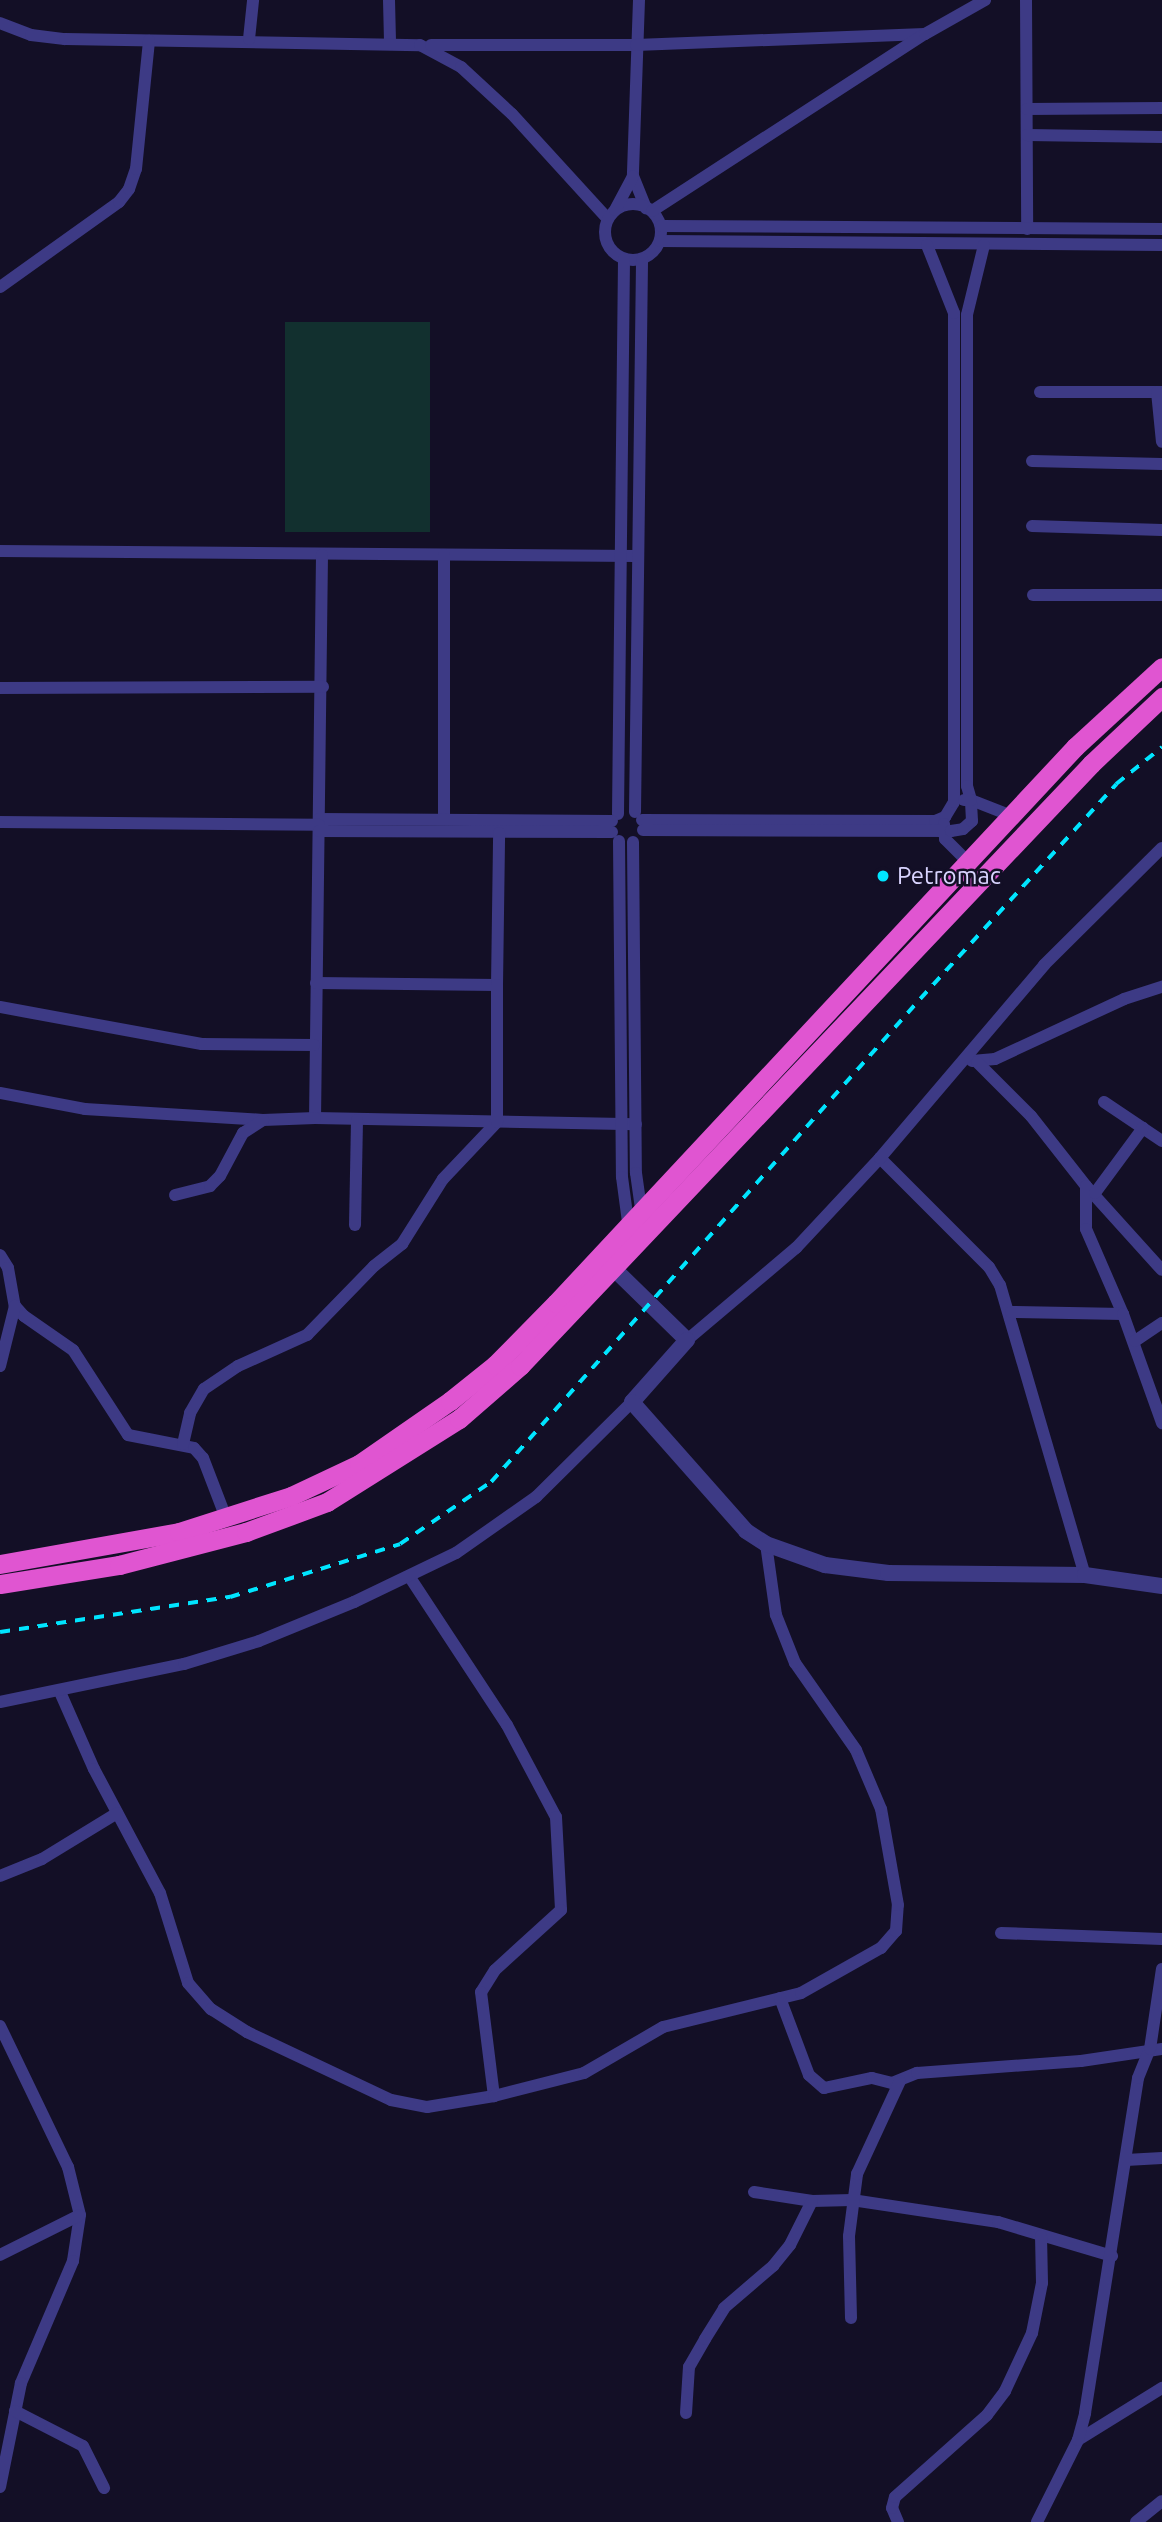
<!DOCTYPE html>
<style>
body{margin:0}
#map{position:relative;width:1162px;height:2522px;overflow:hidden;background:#130f26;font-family:Ubuntu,sans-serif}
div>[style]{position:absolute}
.green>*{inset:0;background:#12302f;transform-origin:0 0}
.minor>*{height:12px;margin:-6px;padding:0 6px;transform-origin:6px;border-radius:6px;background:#3d3a85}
.minor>.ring{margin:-6px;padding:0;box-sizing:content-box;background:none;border:12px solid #3d3a85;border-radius:50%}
.tertiary>*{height:16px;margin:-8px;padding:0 8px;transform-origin:8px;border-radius:8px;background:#3d3a85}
.trunk>*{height:19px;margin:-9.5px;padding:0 9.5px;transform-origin:9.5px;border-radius:9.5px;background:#e055d1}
.rail>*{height:3.5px;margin-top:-1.75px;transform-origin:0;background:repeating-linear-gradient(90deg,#00e5ff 0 10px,transparent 0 19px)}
.dots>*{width:19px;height:19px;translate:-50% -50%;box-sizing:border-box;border:4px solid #130f26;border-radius:50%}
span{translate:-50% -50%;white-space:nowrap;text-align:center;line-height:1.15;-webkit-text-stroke:5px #130f26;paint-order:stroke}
.poi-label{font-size:24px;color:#d9d4ff}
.left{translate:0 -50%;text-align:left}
</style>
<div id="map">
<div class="green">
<div style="left:430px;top:322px;width:210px;height:145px;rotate:90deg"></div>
</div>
<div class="minor">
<div style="left:389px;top:0;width:42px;rotate:88.6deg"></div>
<div style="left:639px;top:0;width:176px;rotate:92deg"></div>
<div style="left:633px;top:176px;width:35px;rotate:68deg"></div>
<div style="left:1026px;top:0;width:229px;rotate:89.7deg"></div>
<div style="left:0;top:23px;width:33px;rotate:21deg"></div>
<div style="left:31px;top:35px;width:34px;rotate:7deg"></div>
<div style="left:65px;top:39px;width:355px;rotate:1deg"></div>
<div style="left:420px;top:45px;width:47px;rotate:28.2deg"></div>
<div style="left:461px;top:67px;width:69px;rotate:42.7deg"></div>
<div style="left:512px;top:114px;width:142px;rotate:47.6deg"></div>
<div style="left:249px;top:39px;width:39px;rotate:-84deg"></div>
<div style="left:431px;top:45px;width:205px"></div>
<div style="left:636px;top:45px;width:289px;rotate:-2.2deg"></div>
<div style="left:1027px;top:109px;width:135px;rotate:-0.4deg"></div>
<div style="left:1027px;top:135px;width:135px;rotate:0.8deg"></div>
<div class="ring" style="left:605px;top:204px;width:44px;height:44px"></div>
<div style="left:615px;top:210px;width:38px;rotate:-62deg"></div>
<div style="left:652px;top:211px;width:325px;rotate:-33deg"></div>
<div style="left:925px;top:34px;width:69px;rotate:-29.5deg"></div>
<div style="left:661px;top:226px;width:501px;rotate:0.34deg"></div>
<div style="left:660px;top:241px;width:502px;rotate:0.46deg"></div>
<div style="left:984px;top:245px;width:72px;rotate:103.7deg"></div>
<div style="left:967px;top:315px;width:471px;rotate:90deg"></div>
<div style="left:967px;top:786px;width:15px;rotate:74deg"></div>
<div style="left:971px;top:800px;width:44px;rotate:21.3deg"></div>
<div style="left:0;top:287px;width:146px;rotate:-35.5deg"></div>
<div style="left:119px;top:202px;width:16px;rotate:-52deg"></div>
<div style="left:129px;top:189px;width:21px;rotate:-71deg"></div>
<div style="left:136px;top:169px;width:129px;rotate:-84.2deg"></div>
<div style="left:1040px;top:392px;width:122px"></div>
<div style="left:1157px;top:392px;width:50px;rotate:84.3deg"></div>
<div style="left:1032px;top:461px;width:130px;rotate:1.3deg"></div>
<div style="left:1032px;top:526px;width:130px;rotate:1.8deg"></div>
<div style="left:0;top:551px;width:636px;rotate:0.45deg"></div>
<div style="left:322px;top:555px;width:563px;rotate:90.71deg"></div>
<div style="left:315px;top:1118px;width:321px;rotate:1.1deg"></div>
<div style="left:444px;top:555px;width:263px;rotate:90deg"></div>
<div style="left:1033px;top:595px;width:129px"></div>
<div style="left:0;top:688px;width:323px;rotate:-0.2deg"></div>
<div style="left:635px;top:812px;width:553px;rotate:-89.27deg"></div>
<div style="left:618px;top:814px;width:555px;rotate:-89.38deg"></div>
<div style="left:319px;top:819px;width:293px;rotate:0.4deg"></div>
<div style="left:642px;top:820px;width:293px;rotate:0.2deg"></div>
<div style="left:935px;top:821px;width:11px;rotate:-22deg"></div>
<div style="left:945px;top:817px;width:17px;rotate:-59deg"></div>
<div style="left:954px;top:802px;width:489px;rotate:-90deg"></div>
<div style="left:954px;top:313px;width:73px;rotate:-111.7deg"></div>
<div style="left:0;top:822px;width:319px;rotate:0.5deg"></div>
<div style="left:944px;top:824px;width:15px;rotate:86deg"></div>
<div style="left:945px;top:839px;width:34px;rotate:45deg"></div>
<div style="left:643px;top:830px;width:308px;rotate:0.2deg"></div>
<div style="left:951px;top:831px;width:12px;rotate:-9deg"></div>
<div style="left:963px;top:829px;width:12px;rotate:-42deg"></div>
<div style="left:972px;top:821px;width:21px;rotate:-93deg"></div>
<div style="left:971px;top:800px;width:7px;rotate:180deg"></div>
<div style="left:319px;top:831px;width:293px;rotate:0.2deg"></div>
<div style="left:619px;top:841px;width:336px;rotate:89.5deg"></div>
<div style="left:622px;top:1177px;width:45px;rotate:82.4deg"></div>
<div style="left:633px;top:842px;width:331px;rotate:89.5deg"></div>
<div style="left:636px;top:1173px;width:36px;rotate:82deg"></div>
<div style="left:316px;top:983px;width:181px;rotate:0.6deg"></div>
<div style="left:497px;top:985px;width:152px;rotate:-89.2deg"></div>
<div style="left:0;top:1007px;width:205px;rotate:10.4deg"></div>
<div style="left:202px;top:1044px;width:112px;rotate:0.5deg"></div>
<div style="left:972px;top:1061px;width:23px;rotate:-5deg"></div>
<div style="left:995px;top:1059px;width:142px;rotate:-24.9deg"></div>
<div style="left:1124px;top:999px;width:40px;rotate:-18deg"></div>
<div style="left:977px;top:1062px;width:76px;rotate:45deg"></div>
<div style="left:1031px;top:1116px;width:89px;rotate:51.8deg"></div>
<div style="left:1086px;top:1186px;width:113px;rotate:47.9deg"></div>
<div style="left:0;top:1093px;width:86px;rotate:10.7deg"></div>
<div style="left:85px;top:1109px;width:178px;rotate:3.5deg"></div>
<div style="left:263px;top:1120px;width:52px;rotate:-2.2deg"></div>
<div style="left:1104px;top:1102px;width:70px;rotate:33.9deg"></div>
<div style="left:880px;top:1158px;width:154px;rotate:45deg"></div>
<div style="left:989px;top:1267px;width:21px;rotate:59deg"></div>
<div style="left:1000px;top:1285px;width:302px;rotate:73.7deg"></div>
<div style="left:1086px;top:1186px;width:43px;rotate:90deg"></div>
<div style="left:1086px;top:1229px;width:93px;rotate:66.5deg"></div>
<div style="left:1095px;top:1193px;width:81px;rotate:-53.6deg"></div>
<div style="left:175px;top:1195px;width:36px;rotate:-14deg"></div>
<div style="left:210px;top:1186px;width:14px;rotate:-45deg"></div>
<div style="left:220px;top:1176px;width:49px;rotate:-61.9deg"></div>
<div style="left:243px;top:1133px;width:24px;rotate:-33deg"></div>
<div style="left:355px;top:1225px;width:105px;rotate:-88.9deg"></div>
<div style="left:0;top:1255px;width:15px;rotate:58deg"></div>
<div style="left:8px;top:1268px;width:39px;rotate:80deg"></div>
<div style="left:15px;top:1306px;width:13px;rotate:48deg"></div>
<div style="left:24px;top:1316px;width:60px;rotate:34.8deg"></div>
<div style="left:73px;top:1350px;width:101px;rotate:57.1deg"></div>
<div style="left:128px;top:1435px;width:67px;rotate:11.1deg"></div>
<div style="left:194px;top:1448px;width:13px;rotate:48deg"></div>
<div style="left:203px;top:1458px;width:64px;rotate:69deg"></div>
<div style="left:1011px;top:1312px;width:112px;rotate:1deg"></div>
<div style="left:1123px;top:1314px;width:116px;rotate:70.3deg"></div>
<div style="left:687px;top:1340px;width:143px;rotate:-40.2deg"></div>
<div style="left:796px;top:1248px;width:123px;rotate:-47deg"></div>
<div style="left:880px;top:1158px;width:253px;rotate:-49.6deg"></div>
<div style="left:1044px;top:965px;width:166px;rotate:-44.8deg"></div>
<div style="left:1135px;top:1341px;width:32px;rotate:-34deg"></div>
<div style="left:0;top:1366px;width:62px;rotate:-76deg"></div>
<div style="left:183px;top:1444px;width:32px;rotate:-77deg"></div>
<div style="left:190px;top:1413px;width:28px;rotate:-60deg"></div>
<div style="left:204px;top:1389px;width:41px;rotate:-34.1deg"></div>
<div style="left:238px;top:1366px;width:76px;rotate:-24.2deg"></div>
<div style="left:307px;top:1335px;width:96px;rotate:-45.8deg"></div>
<div style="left:374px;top:1266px;width:36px;rotate:-38deg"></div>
<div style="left:402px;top:1244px;width:77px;rotate:-57.8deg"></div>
<div style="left:443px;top:1179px;width:79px;rotate:-46.5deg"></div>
<div style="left:497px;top:1122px;width:137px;rotate:-90deg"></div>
<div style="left:409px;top:1576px;width:178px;rotate:56.7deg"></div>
<div style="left:507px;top:1725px;width:104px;rotate:62deg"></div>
<div style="left:556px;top:1817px;width:93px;rotate:86.9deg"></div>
<div style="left:561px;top:1910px;width:89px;rotate:137.7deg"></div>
<div style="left:495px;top:1970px;width:26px;rotate:122deg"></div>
<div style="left:481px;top:1992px;width:105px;rotate:82.9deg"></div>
<div style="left:60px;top:1692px;width:84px;rotate:66.2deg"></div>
<div style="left:94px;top:1769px;width:140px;rotate:62deg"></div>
<div style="left:160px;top:1893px;width:94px;rotate:72.7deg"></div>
<div style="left:188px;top:1983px;width:35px;rotate:49deg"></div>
<div style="left:211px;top:2009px;width:43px;rotate:32.6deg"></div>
<div style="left:247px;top:2032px;width:159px;rotate:25.3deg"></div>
<div style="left:391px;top:2100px;width:37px;rotate:11deg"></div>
<div style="left:427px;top:2107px;width:68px;rotate:-9.3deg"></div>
<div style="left:494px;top:2096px;width:93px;rotate:-14.3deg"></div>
<div style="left:584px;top:2073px;width:91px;rotate:-30.2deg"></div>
<div style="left:663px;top:2027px;width:142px;rotate:-13.8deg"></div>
<div style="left:801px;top:1993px;width:92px;rotate:-29.4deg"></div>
<div style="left:881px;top:1948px;width:23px;rotate:-49deg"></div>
<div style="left:896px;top:1931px;width:26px;rotate:-86deg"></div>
<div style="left:898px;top:1905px;width:97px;rotate:-100deg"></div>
<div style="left:881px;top:1809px;width:64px;rotate:-113deg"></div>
<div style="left:856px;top:1750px;width:106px;rotate:-125deg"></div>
<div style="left:795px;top:1663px;width:52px;rotate:-111.6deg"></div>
<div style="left:776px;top:1615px;width:72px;rotate:-98deg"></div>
<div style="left:0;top:1702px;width:188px;rotate:-11.7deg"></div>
<div style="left:184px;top:1664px;width:78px;rotate:-17deg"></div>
<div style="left:259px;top:1641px;width:103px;rotate:-22.3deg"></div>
<div style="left:354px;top:1602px;width:113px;rotate:-25.7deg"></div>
<div style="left:456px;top:1553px;width:98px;rotate:-35deg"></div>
<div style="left:536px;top:1497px;width:135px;rotate:-44.7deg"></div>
<div style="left:0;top:1876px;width:45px;rotate:-22deg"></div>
<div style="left:42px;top:1859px;width:88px;rotate:-31.5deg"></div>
<div style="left:1001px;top:1933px;width:161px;rotate:2.1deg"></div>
<div style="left:780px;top:1998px;width:82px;rotate:69.4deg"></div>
<div style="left:809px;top:2075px;width:20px;rotate:41deg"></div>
<div style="left:824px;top:2088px;width:49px;rotate:-11.8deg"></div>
<div style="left:872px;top:2078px;width:21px;rotate:14deg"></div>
<div style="left:892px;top:2083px;width:27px;rotate:-22deg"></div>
<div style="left:917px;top:2073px;width:164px;rotate:-4.2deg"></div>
<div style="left:1081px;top:2061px;width:82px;rotate:-8.4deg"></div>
<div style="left:0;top:2026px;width:157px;rotate:64.3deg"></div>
<div style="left:68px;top:2167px;width:49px;rotate:76deg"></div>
<div style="left:80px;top:2215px;width:47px;rotate:98.7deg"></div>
<div style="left:73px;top:2261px;width:133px;rotate:113.1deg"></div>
<div style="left:21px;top:2383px;width:106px;rotate:101.4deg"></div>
<div style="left:1126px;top:2160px;width:36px;rotate:-3deg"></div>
<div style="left:754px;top:2192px;width:59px;rotate:8.8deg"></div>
<div style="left:812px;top:2201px;width:40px;rotate:-1.4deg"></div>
<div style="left:852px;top:2200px;width:148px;rotate:8.6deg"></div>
<div style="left:998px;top:2222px;width:119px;rotate:16.6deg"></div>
<div style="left:0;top:2255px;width:89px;rotate:-26.6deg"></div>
<div style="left:851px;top:2318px;width:82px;rotate:-91.4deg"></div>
<div style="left:849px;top:2236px;width:63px;rotate:-82.6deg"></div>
<div style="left:857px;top:2174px;width:102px;rotate:-65.2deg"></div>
<div style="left:15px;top:2411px;width:76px;rotate:27.2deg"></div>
<div style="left:83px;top:2446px;width:47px;rotate:63.4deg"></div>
<div style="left:686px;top:2413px;width:46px;rotate:-86.3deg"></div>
<div style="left:689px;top:2367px;width:32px;rotate:-60deg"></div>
<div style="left:705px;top:2339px;width:36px;rotate:-58deg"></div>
<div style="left:724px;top:2308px;width:65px;rotate:-40.6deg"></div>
<div style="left:773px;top:2266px;width:27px;rotate:-51deg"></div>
<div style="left:790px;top:2245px;width:49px;rotate:-63.4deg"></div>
<div style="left:1078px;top:2440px;width:99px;rotate:-31.8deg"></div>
<div style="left:898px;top:2522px;width:15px;rotate:-113deg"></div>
<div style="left:892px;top:2508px;width:11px;rotate:-75deg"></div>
<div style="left:895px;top:2497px;width:123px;rotate:-41.7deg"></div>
<div style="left:987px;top:2415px;width:30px;rotate:-53deg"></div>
<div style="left:1005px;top:2391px;width:64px;rotate:-65deg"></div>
<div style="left:1032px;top:2333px;width:51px;rotate:-78.7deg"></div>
<div style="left:1042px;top:2283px;width:47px;rotate:-91.2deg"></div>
<div style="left:1037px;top:2522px;width:92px;rotate:-63.4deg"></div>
<div style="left:1078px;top:2440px;width:28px;rotate:-75deg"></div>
<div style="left:1085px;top:2413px;width:339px;rotate:-81deg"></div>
<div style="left:1138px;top:2078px;width:31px;rotate:-68deg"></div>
<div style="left:1150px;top:2049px;width:81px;rotate:-81.5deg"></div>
<div style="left:1136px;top:2522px;width:33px;rotate:-39deg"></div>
</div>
<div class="tertiary">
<div style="left:606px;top:1261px;width:113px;rotate:44.3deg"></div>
<div style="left:687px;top:1340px;width:83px;rotate:131.6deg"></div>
<div style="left:632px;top:1402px;width:172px;rotate:48.5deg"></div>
<div style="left:746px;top:1531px;width:24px;rotate:33deg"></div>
<div style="left:766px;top:1544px;width:63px;rotate:19.6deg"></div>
<div style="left:825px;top:1565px;width:64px;rotate:7.2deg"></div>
<div style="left:888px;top:1573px;width:197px;rotate:0.6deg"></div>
<div style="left:1085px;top:1575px;width:78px;rotate:8.1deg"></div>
</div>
<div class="trunk">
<div style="left:0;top:1564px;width:182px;rotate:-10.1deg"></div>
<div style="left:179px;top:1532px;width:118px;rotate:-17.8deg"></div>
<div style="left:291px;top:1496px;width:75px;rotate:-25.2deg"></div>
<div style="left:359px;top:1464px;width:111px;rotate:-34.7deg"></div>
<div style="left:450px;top:1401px;width:58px;rotate:-38.7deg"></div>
<div style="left:495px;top:1365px;width:87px;rotate:-45.5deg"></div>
<div style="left:556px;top:1303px;width:761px;rotate:-46.97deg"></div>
<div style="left:1075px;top:747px;width:118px;rotate:-42.6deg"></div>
<div style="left:0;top:1584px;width:121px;rotate:-9.1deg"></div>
<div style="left:119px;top:1565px;width:131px;rotate:-14.6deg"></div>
<div style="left:246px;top:1532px;width:86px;rotate:-20.3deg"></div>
<div style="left:327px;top:1502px;width:156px;rotate:-32.2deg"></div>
<div style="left:459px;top:1419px;width:81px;rotate:-41deg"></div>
<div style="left:520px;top:1366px;width:830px;rotate:-46.51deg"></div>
<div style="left:1091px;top:764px;width:98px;rotate:-43.3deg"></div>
</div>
<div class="rail">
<div style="left:0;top:1632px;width:233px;rotate:-8.7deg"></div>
<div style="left:230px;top:1597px;width:178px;rotate:-17.3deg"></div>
<div style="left:400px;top:1544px;width:110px;rotate:-34.3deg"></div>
<div style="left:491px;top:1482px;width:646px;rotate:-48.39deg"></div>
<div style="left:920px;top:999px;width:291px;rotate:-47.6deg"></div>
<div style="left:1116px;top:784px;width:59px;rotate:-38.8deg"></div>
</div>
<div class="dots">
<div style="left:883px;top:876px;background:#00e5ff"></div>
</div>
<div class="poi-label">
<span class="left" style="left:897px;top:876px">Petromac</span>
</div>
</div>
